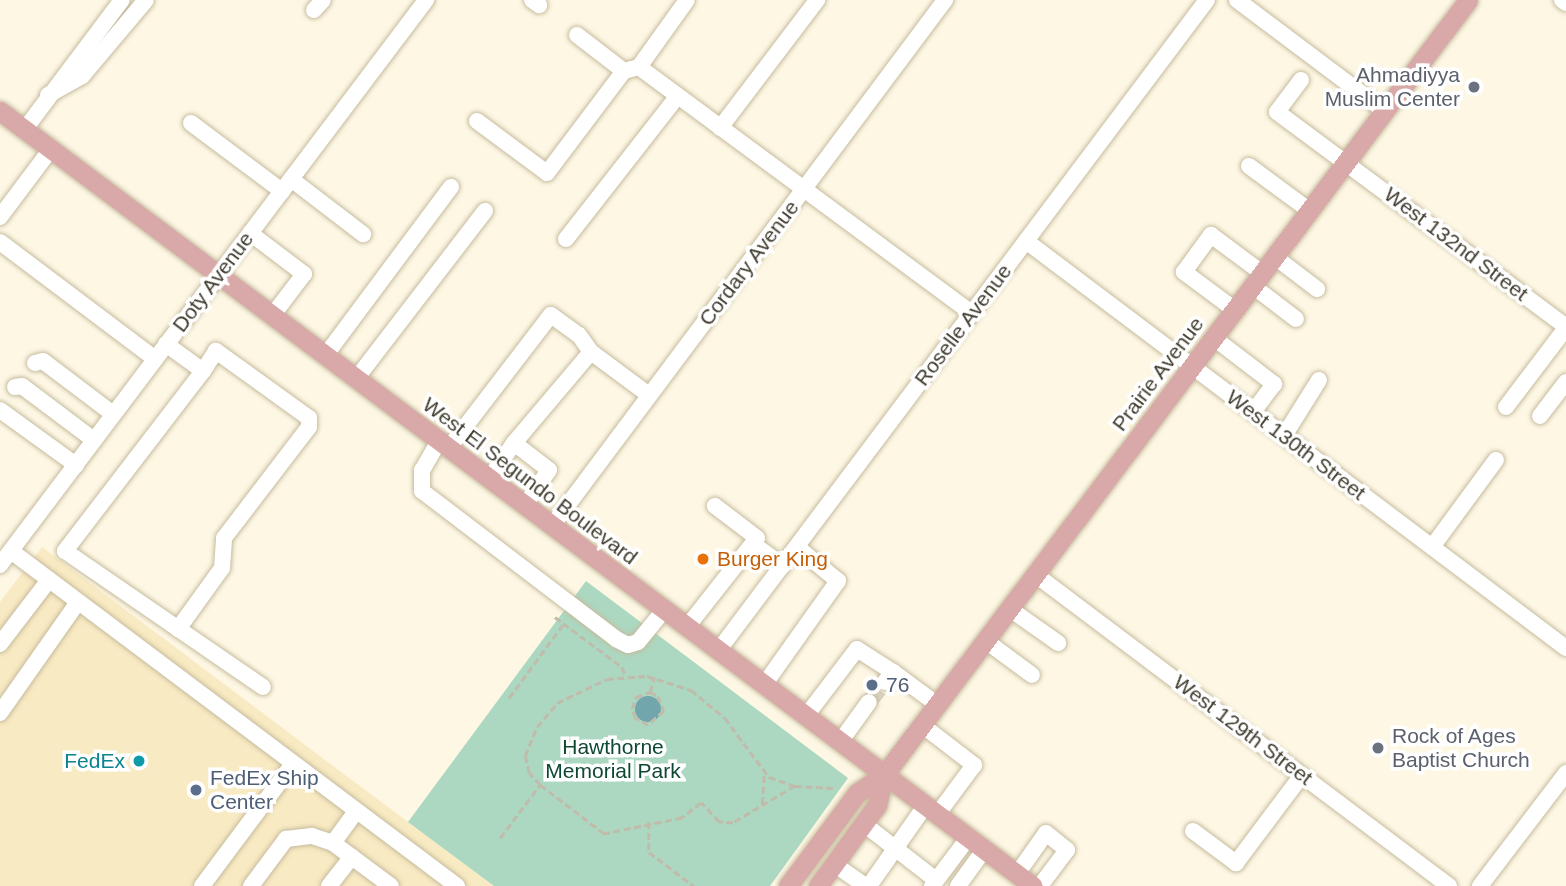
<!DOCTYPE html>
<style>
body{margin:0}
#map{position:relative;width:1566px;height:886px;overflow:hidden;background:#fdf7e4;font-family:Arial,sans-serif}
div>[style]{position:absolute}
.built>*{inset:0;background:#f8eac2}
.green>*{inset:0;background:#acd8c1}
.water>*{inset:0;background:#70a6ac}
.round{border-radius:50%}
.minor-tunnel>*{height:16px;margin-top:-8px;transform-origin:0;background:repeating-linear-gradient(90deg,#d7d1c0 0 16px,transparent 0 24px)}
.path>*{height:2.5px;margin-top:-1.25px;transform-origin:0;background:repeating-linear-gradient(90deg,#c0bbaa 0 7px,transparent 0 10.5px)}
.roads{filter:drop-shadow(0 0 2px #c6bb9d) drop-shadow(0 0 2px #c6bb9d)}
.minor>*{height:16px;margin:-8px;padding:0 8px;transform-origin:8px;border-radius:8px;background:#fff}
.major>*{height:19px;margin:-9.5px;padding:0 9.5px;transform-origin:9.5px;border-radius:9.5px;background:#d9a8a8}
.dots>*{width:19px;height:19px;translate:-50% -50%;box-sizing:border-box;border:4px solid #fff;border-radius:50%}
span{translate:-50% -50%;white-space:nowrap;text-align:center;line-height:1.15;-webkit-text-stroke:7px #fff;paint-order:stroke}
.worship-label{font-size:21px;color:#5b616d}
.right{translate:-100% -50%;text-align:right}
.left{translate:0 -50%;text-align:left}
.street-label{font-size:21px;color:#3f3b2e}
.food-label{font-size:21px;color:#c56008}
.service-label{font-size:21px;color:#4e5e75}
.park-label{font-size:21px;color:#0e4832}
.culture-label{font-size:21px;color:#0d838f}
</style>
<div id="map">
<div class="built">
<div style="clip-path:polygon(42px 547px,321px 757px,494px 886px,0 886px,0 602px)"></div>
</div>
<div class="green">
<div style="clip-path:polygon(586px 581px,848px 778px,770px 886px,494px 886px,408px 822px)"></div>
</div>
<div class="water">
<div class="round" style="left:635px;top:696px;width:26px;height:26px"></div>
</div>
<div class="minor-tunnel">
<div style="left:869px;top:702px;width:26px;rotate:-51deg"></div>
</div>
<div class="path">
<div style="left:555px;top:617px;width:84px;rotate:36.7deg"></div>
<div style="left:622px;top:667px;width:10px;rotate:66deg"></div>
<div style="left:650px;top:692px;width:9px;rotate:27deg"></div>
<div style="left:658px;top:696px;width:16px;rotate:68deg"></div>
<div style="left:664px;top:711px;width:21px;rotate:139deg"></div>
<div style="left:648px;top:725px;width:15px;rotate:-152deg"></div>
<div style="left:635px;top:718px;width:9px;rotate:-108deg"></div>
<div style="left:632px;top:709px;width:13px;rotate:-72deg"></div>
<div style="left:636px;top:697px;width:15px;rotate:-20deg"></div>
<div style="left:650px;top:692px;width:15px;rotate:-74deg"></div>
<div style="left:509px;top:698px;width:93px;rotate:-53.7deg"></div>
<div style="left:795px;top:786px;width:72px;rotate:149.2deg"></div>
<div style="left:733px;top:823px;width:14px;rotate:-176deg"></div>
<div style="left:719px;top:822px;width:26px;rotate:-133deg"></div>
<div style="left:701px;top:803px;width:24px;rotate:142deg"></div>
<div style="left:682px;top:818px;width:80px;rotate:168.4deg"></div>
<div style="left:604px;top:834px;width:81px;rotate:-142.6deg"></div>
<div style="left:540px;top:785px;width:16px;rotate:-133deg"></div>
<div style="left:529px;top:773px;width:17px;rotate:-103deg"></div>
<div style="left:525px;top:756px;width:31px;rotate:-68deg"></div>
<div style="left:537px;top:727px;width:31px;rotate:-50deg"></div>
<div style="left:557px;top:703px;width:55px;rotate:-25.6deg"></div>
<div style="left:607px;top:679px;width:40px;rotate:-4.3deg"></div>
<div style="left:647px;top:676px;width:46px;rotate:17.7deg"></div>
<div style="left:691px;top:690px;width:44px;rotate:39.5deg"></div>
<div style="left:725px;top:718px;width:74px;rotate:53.3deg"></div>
<div style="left:769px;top:777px;width:28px;rotate:19deg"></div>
<div style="left:795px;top:786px;width:38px;rotate:3deg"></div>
<div style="left:762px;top:804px;width:32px;rotate:-86deg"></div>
<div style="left:649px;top:822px;width:30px;rotate:90deg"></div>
<div style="left:649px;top:852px;width:56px;rotate:37.1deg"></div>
<div style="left:500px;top:838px;width:66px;rotate:-53deg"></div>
</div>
<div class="roads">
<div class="minor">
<div style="left:532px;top:0;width:9px;rotate:36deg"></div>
<div style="left:1237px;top:0;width:185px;rotate:36.9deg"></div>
<div style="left:1562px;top:0;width:5px;rotate:37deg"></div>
<div style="left:314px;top:10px;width:13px;rotate:-48deg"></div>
<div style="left:577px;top:35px;width:59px;rotate:37.5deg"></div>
<div style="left:639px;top:67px;width:414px;rotate:36.5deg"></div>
<div style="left:639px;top:67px;width:82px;rotate:-54.4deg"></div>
<div style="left:1301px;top:80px;width:40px;rotate:127deg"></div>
<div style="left:1277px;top:112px;width:360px;rotate:36.6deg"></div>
<div style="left:48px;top:95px;width:39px;rotate:-29deg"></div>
<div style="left:82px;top:76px;width:99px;rotate:-49.9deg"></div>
<div style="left:477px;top:121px;width:87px;rotate:36.6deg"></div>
<div style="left:547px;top:173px;width:128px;rotate:-53deg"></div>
<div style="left:624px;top:71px;width:16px;rotate:-15deg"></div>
<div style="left:191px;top:123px;width:114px;rotate:36.8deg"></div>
<div style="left:720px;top:128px;width:161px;rotate:-52.8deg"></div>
<div style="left:25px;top:129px;width:161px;rotate:-53.1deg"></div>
<div style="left:1249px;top:166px;width:76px;rotate:36.4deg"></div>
<div style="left:291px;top:179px;width:91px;rotate:37.4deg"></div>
<div style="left:0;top:217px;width:85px;rotate:-53.1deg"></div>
<div style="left:250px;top:233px;width:68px;rotate:37.2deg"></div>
<div style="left:304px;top:274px;width:53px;rotate:127.3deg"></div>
<div style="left:566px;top:239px;width:180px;rotate:-52deg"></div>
<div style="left:1026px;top:241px;width:676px;rotate:37.01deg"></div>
<div style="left:0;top:242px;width:194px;rotate:37deg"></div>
<div style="left:1275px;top:257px;width:53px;rotate:37.3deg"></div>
<div style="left:1253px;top:286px;width:54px;rotate:37.5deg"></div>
<div style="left:1235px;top:310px;width:64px;rotate:-143.3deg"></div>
<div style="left:1184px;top:272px;width:46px;rotate:-53.9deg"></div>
<div style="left:1211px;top:235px;width:64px;rotate:36.7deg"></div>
<div style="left:1214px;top:338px;width:76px;rotate:37.5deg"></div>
<div style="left:1274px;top:384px;width:35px;rotate:127deg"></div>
<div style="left:166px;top:344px;width:46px;rotate:36.1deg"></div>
<div style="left:203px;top:371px;width:227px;rotate:127.5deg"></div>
<div style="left:65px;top:551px;width:240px;rotate:34.5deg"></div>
<div style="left:325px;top:356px;width:211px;rotate:-53.3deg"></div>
<div style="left:35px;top:363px;width:8px;rotate:-14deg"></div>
<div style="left:43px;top:361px;width:88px;rotate:37.1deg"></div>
<div style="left:356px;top:379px;width:212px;rotate:-52.5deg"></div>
<div style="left:15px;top:387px;width:7px;rotate:-8deg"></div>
<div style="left:22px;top:386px;width:90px;rotate:36.9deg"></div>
<div style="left:1506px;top:407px;width:99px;rotate:-52.8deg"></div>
<div style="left:0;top:410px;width:94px;rotate:35.9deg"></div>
<div style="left:1540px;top:416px;width:43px;rotate:-52.6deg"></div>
<div style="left:1284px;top:436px;width:66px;rotate:-58deg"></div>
<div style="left:439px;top:441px;width:34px;rotate:120deg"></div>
<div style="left:422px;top:470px;width:21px;rotate:90deg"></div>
<div style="left:422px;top:491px;width:244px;rotate:37.3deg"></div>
<div style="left:616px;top:639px;width:13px;rotate:27deg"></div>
<div style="left:628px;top:645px;width:10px;rotate:-17deg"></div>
<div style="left:638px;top:642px;width:41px;rotate:-50.9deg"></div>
<div style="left:514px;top:443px;width:119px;rotate:-49.8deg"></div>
<div style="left:591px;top:352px;width:72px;rotate:36.6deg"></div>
<div style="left:448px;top:449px;width:169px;rotate:-52.5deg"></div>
<div style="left:551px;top:315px;width:34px;rotate:36deg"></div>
<div style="left:579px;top:335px;width:21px;rotate:55deg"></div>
<div style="left:489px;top:479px;width:44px;rotate:-55.2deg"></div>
<div style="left:514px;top:443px;width:44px;rotate:37.6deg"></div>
<div style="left:549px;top:470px;width:42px;rotate:124.4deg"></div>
<div style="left:552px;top:526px;width:657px;rotate:-53.23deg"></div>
<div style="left:753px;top:544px;width:37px;rotate:36deg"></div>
<div style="left:1432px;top:547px;width:108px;rotate:-53.7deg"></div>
<div style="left:11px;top:551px;width:558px;rotate:36.91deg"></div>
<div style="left:0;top:565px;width:708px;rotate:-52.98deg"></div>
<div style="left:1036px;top:575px;width:517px;rotate:36.98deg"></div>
<div style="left:1010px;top:609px;width:59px;rotate:35.3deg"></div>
<div style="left:687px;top:627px;width:113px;rotate:-51.8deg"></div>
<div style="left:757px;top:538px;width:53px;rotate:-142.7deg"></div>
<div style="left:178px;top:629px;width:75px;rotate:-54.2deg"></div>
<div style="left:222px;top:568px;width:30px;rotate:-86deg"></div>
<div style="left:224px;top:538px;width:140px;rotate:-52.6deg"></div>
<div style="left:309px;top:427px;width:9px;rotate:-90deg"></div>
<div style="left:309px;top:418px;width:115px;rotate:-144.2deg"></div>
<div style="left:216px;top:351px;width:24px;rotate:123deg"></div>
<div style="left:986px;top:641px;width:57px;rotate:36.5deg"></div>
<div style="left:0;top:644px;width:81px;rotate:-52.6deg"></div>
<div style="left:718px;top:651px;width:814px;rotate:-53.09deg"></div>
<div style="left:885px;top:682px;width:13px;rotate:-51deg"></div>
<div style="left:893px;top:672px;width:56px;rotate:36.3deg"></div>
<div style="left:764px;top:685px;width:128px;rotate:-54.6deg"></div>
<div style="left:838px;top:581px;width:53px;rotate:-140.3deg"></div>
<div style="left:0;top:713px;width:136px;rotate:-54.9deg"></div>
<div style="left:806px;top:716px;width:84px;rotate:-52.7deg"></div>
<div style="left:857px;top:649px;width:43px;rotate:32.6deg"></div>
<div style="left:922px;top:725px;width:66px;rotate:37.6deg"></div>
<div style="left:974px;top:765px;width:62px;rotate:126.5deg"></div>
<div style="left:840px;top:742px;width:49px;rotate:-54.1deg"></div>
<div style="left:864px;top:824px;width:91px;rotate:37.9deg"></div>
<div style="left:1193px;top:831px;width:54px;rotate:36.7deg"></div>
<div style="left:1236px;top:863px;width:110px;rotate:-53.1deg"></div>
<div style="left:333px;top:843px;width:39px;rotate:-54deg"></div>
<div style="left:834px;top:864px;width:38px;rotate:35deg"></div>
<div style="left:1017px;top:874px;width:50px;rotate:-54.7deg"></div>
<div style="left:1046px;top:833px;width:27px;rotate:39deg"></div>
<div style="left:1067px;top:850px;width:45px;rotate:126.9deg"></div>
<div style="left:202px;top:886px;width:152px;rotate:-53.3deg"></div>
<div style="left:251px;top:886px;width:59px;rotate:-53.3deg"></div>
<div style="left:286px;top:839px;width:26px;rotate:-7deg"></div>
<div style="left:312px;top:836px;width:22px;rotate:18deg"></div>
<div style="left:333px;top:843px;width:72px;rotate:36.6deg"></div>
<div style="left:329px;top:886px;width:37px;rotate:-52deg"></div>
<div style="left:869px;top:886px;width:98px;rotate:-55deg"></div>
<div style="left:932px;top:886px;width:60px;rotate:-53.1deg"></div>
<div style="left:958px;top:886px;width:44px;rotate:-54.2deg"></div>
<div style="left:1480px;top:886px;width:142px;rotate:-52.7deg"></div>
</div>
<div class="major">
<div style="left:0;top:111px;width:1291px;rotate:36.88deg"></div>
<div style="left:788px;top:886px;width:116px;rotate:-53.4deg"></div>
<div style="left:857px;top:793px;width:32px;rotate:-34deg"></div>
<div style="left:884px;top:775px;width:970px;rotate:-53deg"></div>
<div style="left:818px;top:886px;width:100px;rotate:-53.9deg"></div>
<div style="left:877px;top:805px;width:31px;rotate:-77deg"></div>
</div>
</div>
<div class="dots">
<div style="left:1474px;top:87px;background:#6b7280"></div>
<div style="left:703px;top:559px;background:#e8710a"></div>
<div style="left:872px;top:685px;background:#5c6f8a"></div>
<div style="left:1378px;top:748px;background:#6b7280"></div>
<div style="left:139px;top:761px;background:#0f9aa8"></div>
<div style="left:196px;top:790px;background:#5c6f8a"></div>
</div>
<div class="worship-label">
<span class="right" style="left:1460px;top:87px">Ahmadiyya<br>Muslim Center</span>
<span class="left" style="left:1392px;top:748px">Rock of Ages<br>Baptist Church</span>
</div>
<div class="street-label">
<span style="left:1456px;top:244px;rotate:37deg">West 132nd Street</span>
<span style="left:749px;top:263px;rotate:-53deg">Cordary Avenue</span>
<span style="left:213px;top:282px;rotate:-53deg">Doty Avenue</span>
<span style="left:963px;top:325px;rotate:-53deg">Roselle Avenue</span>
<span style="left:1158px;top:374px;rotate:-53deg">Prairie Avenue</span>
<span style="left:1296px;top:445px;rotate:37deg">West 130th Street</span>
<span style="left:530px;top:481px;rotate:37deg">West El Segundo Boulevard</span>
<span style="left:1243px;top:730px;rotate:37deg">West 129th Street</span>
</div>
<div class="food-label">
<span class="left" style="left:717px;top:559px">Burger King</span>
</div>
<div class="service-label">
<span class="left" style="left:886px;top:685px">76</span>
<span class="left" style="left:210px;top:790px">FedEx Ship<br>Center</span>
</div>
<div class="park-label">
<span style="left:613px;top:759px">Hawthorne<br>Memorial Park</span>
</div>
<div class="culture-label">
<span class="right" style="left:125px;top:761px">FedEx</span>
</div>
</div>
